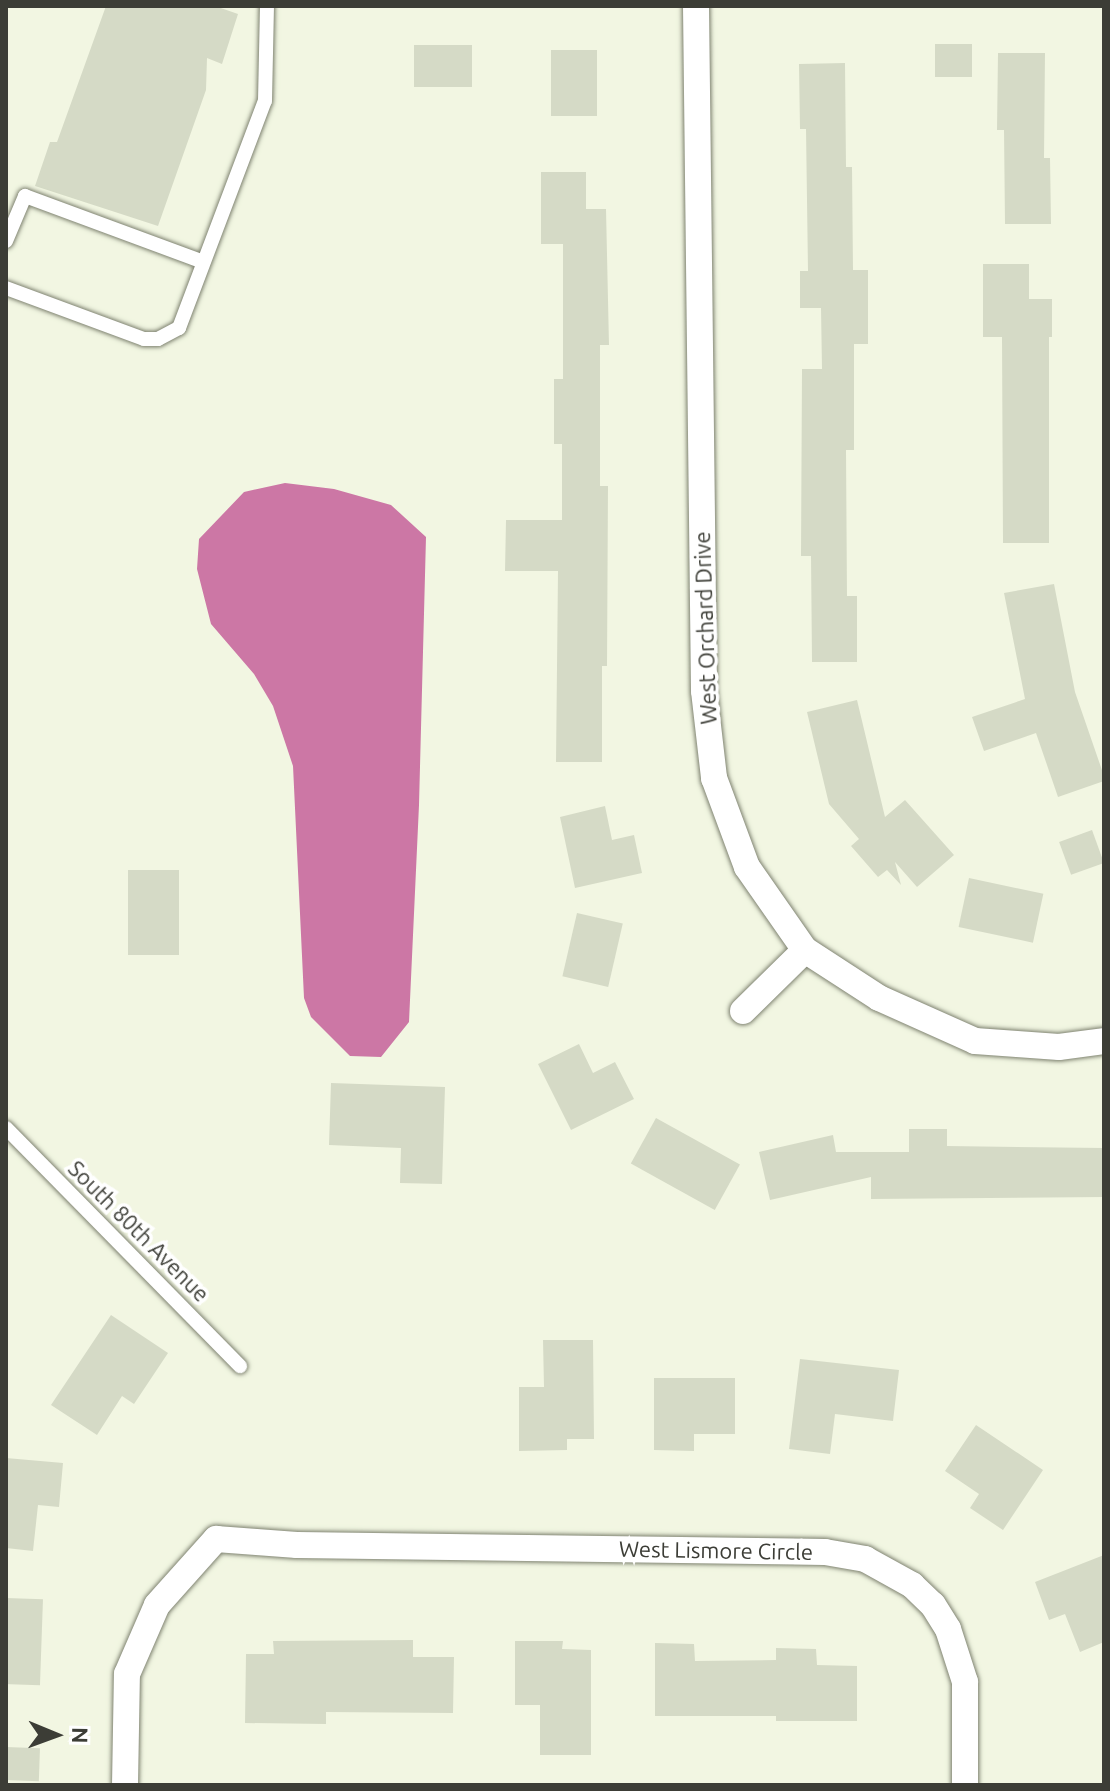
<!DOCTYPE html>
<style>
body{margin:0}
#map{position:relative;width:1110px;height:1791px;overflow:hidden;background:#f2f6e2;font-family:Ubuntu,sans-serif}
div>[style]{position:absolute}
.water>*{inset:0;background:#cc77a5}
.building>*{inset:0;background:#d5dac6;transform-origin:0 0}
.roads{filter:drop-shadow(0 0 2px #7f8371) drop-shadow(0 0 2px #7f8371)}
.service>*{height:14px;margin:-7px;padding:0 7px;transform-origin:7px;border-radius:7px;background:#fff}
.minor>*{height:26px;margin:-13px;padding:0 13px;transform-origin:13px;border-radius:13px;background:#fff}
span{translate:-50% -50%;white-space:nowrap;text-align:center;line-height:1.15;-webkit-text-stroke:7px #fff;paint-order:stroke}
.street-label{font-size:22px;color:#3c3d36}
.frame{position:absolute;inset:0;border:8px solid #3c3d36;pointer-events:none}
.north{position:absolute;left:16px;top:1695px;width:80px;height:80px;-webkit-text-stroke:6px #fff;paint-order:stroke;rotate:91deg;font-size:22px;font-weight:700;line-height:32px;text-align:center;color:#3c3d36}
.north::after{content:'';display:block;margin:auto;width:28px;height:36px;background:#3c3d36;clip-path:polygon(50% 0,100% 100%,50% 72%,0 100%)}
</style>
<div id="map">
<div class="water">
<div style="clip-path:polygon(285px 483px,334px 489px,391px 505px,426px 537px,419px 805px,409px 1022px,381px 1057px,350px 1056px,311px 1017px,304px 998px,293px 766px,273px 706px,254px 674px,211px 624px,197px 569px,199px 539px,244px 492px)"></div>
</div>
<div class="building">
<div style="clip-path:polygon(106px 6px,215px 6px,238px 14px,222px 64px,207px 58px,206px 90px,158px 226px,35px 186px,50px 142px,57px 142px)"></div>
<div style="left:935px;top:44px;width:37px;height:33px"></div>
<div style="left:414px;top:45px;width:58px;height:42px"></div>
<div style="left:551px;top:50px;width:46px;height:66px"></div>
<div style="clip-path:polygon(998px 53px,1045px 53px,1044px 158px,1050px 158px,1051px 224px,1005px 224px,1004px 130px,997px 130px)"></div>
<div style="clip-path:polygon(845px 63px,846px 167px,852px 167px,853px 270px,868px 270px,868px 344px,854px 344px,854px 450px,846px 450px,847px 596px,857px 596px,857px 662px,812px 662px,811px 556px,801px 556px,802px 369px,822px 369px,821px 308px,800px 308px,800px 271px,808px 271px,806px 129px,800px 129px,799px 64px)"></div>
<div style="clip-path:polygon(541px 172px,586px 172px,586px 209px,606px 209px,609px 345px,600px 345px,600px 486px,608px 486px,607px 666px,602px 666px,602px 762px,556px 762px,558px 571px,505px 571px,506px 520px,562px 520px,562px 444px,554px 444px,554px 379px,563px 379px,563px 244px,541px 244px)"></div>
<div style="clip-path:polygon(983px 264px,1029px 264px,1029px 299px,1052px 299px,1052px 337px,1049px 337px,1049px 543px,1003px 543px,1002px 337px,983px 337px)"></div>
<div style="clip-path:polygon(1054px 584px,1075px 692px,1104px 776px,1104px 781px,1058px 797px,1036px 733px,984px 751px,972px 717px,1025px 699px,1004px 593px)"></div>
<div style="clip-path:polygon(857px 700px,885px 817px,905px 800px,954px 855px,917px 887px,895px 862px,901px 885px,887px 870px,878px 877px,851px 846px,859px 839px,829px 804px,807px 712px)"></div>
<div style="clip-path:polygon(605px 806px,612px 840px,634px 835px,642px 873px,575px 888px,560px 817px)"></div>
<div style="left:1092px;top:830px;width:35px;height:35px;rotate:70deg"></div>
<div style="left:128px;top:870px;width:51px;height:85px"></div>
<div style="left:969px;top:878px;width:76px;height:50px;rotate:12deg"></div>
<div style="left:577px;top:913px;width:47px;height:65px;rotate:13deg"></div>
<div style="clip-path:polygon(579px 1044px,593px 1073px,615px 1062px,634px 1099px,571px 1130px,538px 1064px)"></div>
<div style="clip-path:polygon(331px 1083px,445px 1087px,442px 1184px,400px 1183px,401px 1148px,329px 1145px)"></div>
<div style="left:656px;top:1118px;width:96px;height:52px;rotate:29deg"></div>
<div style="clip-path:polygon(909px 1129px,947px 1129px,947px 1146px,1104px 1148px,1104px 1197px,871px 1199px,871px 1177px,770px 1200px,759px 1152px,833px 1135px,836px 1152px,909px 1152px)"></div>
<div style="clip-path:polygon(111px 1315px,168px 1353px,134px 1404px,122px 1396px,97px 1435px,51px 1405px)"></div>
<div style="clip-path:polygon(543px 1340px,593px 1340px,594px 1439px,567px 1439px,567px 1450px,519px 1451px,519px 1387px,544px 1387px)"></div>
<div style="clip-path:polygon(800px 1359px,899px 1370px,893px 1421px,835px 1414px,830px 1454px,789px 1449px)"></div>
<div style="clip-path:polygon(654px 1378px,735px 1378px,735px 1434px,694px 1434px,694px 1451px,654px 1450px)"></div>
<div style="clip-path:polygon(976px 1425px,1043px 1470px,1003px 1530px,970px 1508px,979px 1494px,945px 1471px)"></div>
<div style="clip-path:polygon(6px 1458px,63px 1463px,59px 1507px,38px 1505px,33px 1551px,6px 1548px)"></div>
<div style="clip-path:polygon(1104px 1555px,1104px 1642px,1080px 1652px,1065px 1614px,1049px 1620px,1035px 1582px)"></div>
<div style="left:6px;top:1598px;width:37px;height:86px;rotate:2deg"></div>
<div style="clip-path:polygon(413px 1640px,413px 1657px,454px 1657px,453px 1713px,326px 1712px,326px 1724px,245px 1723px,246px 1654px,274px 1654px,273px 1641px)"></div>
<div style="clip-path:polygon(515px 1641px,563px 1641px,562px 1649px,591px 1650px,591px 1755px,540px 1755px,540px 1705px,515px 1705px)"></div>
<div style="clip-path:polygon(655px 1643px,694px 1644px,695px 1661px,776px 1660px,776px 1648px,816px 1649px,817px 1665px,857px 1666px,857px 1721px,776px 1721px,776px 1716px,655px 1716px)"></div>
<div style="left:6px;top:1747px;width:34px;height:33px;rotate:2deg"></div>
</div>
<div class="roads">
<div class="service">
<div style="left:6px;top:241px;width:49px;rotate:-67.1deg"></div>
<div style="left:25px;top:196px;width:190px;rotate:20.3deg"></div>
<div style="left:6px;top:288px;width:147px;rotate:20.3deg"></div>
<div style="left:144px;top:339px;width:14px"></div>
<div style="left:158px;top:339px;width:24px;rotate:-28deg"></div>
<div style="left:179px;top:328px;width:243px;rotate:-69.3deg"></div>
<div style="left:265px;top:101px;width:95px;rotate:-88.8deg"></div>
<div style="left:6px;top:1128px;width:334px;rotate:45.5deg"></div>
</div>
<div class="minor">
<div style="left:696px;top:6px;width:685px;rotate:89.33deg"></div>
<div style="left:704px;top:691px;width:88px;rotate:83.4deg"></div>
<div style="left:714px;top:778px;width:95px;rotate:69.7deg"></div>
<div style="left:747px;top:867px;width:101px;rotate:55.1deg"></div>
<div style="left:805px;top:950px;width:88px;rotate:33deg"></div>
<div style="left:879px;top:998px;width:105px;rotate:24.1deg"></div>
<div style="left:975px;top:1041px;width:84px;rotate:4.1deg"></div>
<div style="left:1059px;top:1047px;width:45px;rotate:-7.6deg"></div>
<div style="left:743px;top:1011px;width:87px;rotate:-44.5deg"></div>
<div style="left:125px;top:1785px;width:111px;rotate:-89deg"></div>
<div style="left:127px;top:1674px;width:75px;rotate:-66.5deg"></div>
<div style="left:157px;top:1605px;width:89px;rotate:-48.2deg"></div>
<div style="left:216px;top:1539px;width:81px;rotate:4.2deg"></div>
<div style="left:297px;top:1545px;width:528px;rotate:0.76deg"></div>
<div style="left:825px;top:1552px;width:41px;rotate:9.9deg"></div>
<div style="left:865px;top:1559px;width:54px;rotate:29deg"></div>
<div style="left:912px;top:1585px;width:29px;rotate:44deg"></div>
<div style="left:933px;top:1605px;width:28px;rotate:58deg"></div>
<div style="left:948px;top:1629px;width:56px;rotate:72.2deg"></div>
<div style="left:965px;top:1682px;width:103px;rotate:90deg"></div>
</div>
</div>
<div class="street-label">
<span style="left:705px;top:628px;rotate:-92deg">West Orchard Drive</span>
<span style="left:139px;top:1231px;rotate:45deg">South 80th Avenue</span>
<span style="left:716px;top:1550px;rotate:1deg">West Lismore Circle</span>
</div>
<div class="frame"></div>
<div class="north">N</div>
</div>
